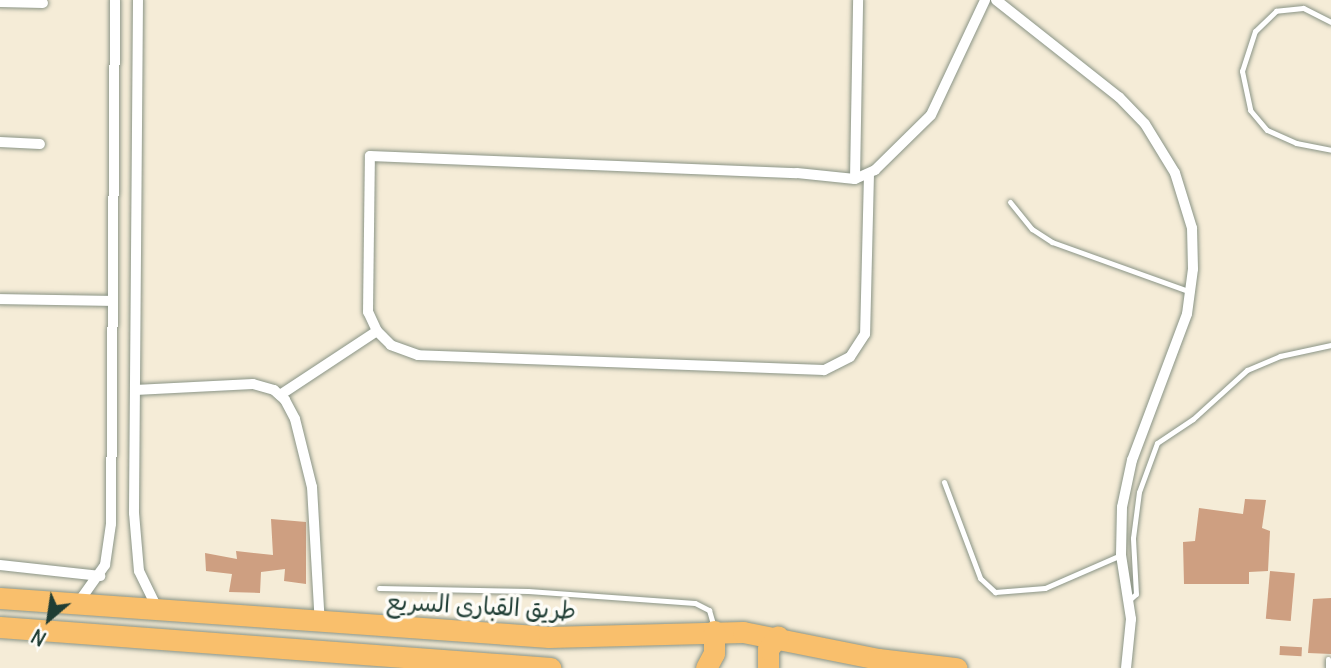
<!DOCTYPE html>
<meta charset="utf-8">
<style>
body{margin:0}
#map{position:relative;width:1331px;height:668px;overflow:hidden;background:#f5ecd7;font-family:Delius,"Playpen Sans Arabic",sans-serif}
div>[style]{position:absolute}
.building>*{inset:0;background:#ce9f81;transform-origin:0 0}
.roads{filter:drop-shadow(0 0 2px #8a9486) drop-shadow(0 0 2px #8a9486)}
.lane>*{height:5px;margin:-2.5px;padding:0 2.5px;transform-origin:2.5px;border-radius:2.5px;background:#fff}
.street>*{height:10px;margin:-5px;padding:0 5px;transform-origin:5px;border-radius:5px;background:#fff}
.highway>*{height:21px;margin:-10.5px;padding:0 10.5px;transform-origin:10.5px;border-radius:10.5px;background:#f9bf6c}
span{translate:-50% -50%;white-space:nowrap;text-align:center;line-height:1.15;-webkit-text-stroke:7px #fdfcf7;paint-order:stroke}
.street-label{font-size:24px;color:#1f3d34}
.north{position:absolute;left:14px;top:584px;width:70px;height:70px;-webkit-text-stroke:5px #fdfcf7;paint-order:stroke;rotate:209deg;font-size:19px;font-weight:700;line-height:28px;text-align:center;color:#1f3d34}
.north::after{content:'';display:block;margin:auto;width:24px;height:32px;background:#1f3d34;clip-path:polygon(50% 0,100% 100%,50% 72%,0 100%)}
</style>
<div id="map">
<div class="building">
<div style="clip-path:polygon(1245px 499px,1266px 500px,1262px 528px,1270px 531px,1268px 571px,1249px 572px,1249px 584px,1184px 584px,1183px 542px,1195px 541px,1199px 508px,1243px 514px)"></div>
<div style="clip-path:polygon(271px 519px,306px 522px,306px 584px,284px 581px,285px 569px,261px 572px,260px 593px,229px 592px,232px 574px,206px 571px,205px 553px,237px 559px,236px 551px,273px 555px)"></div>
<div style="left:1270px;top:571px;width:25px;height:48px;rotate:5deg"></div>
<div style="clip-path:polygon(1331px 598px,1331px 654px,1308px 653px,1313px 599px)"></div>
<div style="left:1280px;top:646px;width:22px;height:9px;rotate:3deg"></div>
</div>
<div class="roads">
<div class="lane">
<div style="left:1331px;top:22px;width:31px;rotate:-153deg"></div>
<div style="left:1303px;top:8px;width:27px;rotate:174deg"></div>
<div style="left:1276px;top:11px;width:29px;rotate:136deg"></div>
<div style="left:1255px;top:31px;width:42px;rotate:108deg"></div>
<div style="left:1242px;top:71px;width:40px;rotate:78deg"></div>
<div style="left:1250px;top:110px;width:26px;rotate:50deg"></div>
<div style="left:1267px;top:130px;width:32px;rotate:24deg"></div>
<div style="left:1296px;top:143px;width:36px;rotate:11deg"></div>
<div style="left:1010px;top:202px;width:35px;rotate:51deg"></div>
<div style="left:1032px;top:229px;width:24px;rotate:33deg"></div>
<div style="left:1052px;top:242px;width:148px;rotate:19.8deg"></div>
<div style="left:944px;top:482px;width:103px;rotate:69.4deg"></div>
<div style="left:980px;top:578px;width:21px;rotate:43deg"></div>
<div style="left:995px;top:592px;width:50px;rotate:-4.6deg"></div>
<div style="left:1045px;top:588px;width:83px;rotate:-23.5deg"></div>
<div style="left:379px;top:588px;width:149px;rotate:1.2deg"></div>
<div style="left:528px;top:591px;width:167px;rotate:4.1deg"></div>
<div style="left:695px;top:603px;width:16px;rotate:27deg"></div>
<div style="left:709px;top:610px;width:18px;rotate:74deg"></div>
<div style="left:1129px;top:600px;width:9px;rotate:-41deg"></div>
<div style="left:1136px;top:594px;width:56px;rotate:-93.1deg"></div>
<div style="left:1133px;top:538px;width:46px;rotate:-82.6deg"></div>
<div style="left:1139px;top:492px;width:52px;rotate:-69.8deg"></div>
<div style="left:1157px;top:443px;width:43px;rotate:-33.7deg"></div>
<div style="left:1193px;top:419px;width:73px;rotate:-42.2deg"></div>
<div style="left:1247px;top:370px;width:36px;rotate:-23deg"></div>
<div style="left:1280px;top:356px;width:52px;rotate:-12.2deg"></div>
<div style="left:1328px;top:659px;width:9px;rotate:90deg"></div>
</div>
<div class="street">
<div style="left:138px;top:0;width:513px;rotate:90.45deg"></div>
<div style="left:134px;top:513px;width:58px;rotate:85.1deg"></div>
<div style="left:139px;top:571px;width:43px;rotate:64deg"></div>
<div style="left:996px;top:0;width:157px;rotate:38.3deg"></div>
<div style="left:1119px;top:97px;width:37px;rotate:46deg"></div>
<div style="left:1145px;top:124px;width:57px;rotate:58.5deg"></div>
<div style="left:1175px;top:173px;width:58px;rotate:72.8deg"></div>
<div style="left:1192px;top:228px;width:41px;rotate:88.6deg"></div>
<div style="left:1193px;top:269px;width:45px;rotate:97.6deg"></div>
<div style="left:1187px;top:314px;width:156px;rotate:110.6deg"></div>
<div style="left:1132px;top:460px;width:48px;rotate:102deg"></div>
<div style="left:1122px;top:507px;width:48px;rotate:91.2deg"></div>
<div style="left:1121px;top:555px;width:65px;rotate:81.1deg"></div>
<div style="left:1131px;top:619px;width:49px;rotate:95.8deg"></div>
<div style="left:0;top:2px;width:43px;rotate:1.3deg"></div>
<div style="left:0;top:142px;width:40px;rotate:2.9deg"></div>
<div style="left:869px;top:174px;width:160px;rotate:91.4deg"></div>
<div style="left:865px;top:334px;width:27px;rotate:123deg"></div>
<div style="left:850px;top:357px;width:29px;rotate:153deg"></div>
<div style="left:824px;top:370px;width:406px;rotate:-177.9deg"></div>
<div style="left:418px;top:355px;width:29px;rotate:-160deg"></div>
<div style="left:391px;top:345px;width:20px;rotate:-135deg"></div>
<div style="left:377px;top:331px;width:21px;rotate:-115deg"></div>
<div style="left:368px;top:312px;width:156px;rotate:-89.3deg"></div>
<div style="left:370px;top:156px;width:427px;rotate:2.3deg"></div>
<div style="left:797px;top:173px;width:58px;rotate:5.9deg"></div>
<div style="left:855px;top:179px;width:22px;rotate:-24deg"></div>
<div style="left:875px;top:170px;width:78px;rotate:-44.5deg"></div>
<div style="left:931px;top:115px;width:127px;rotate:-64.8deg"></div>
<div style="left:855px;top:179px;width:179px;rotate:-89deg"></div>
<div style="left:0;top:299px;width:111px;rotate:1deg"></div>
<div style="left:135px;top:390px;width:118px;rotate:-2.9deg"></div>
<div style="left:253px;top:384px;width:22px;rotate:16deg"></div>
<div style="left:274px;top:390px;width:15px;rotate:42deg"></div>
<div style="left:285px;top:400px;width:21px;rotate:62deg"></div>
<div style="left:295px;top:419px;width:70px;rotate:76deg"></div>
<div style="left:312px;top:487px;width:137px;rotate:86.7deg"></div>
<div style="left:280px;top:395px;width:116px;rotate:-33.4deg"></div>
<div style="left:0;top:565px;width:101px;rotate:6.3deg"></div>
<div style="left:78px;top:603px;width:47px;rotate:-54.6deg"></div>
<div style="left:105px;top:565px;width:41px;rotate:-81.7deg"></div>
<div style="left:111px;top:524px;width:524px;rotate:-89.56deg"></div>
</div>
<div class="highway">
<div style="left:0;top:598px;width:550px;rotate:4.06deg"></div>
<div style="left:549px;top:637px;width:194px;rotate:-1.5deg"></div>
<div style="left:743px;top:632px;width:138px;rotate:11.3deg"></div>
<div style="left:878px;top:659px;width:79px;rotate:6.6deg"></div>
<div style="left:0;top:627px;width:552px;rotate:4.26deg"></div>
<div style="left:706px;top:668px;width:17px;rotate:-62deg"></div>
<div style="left:714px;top:653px;width:22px;rotate:-90deg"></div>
<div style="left:768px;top:668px;width:19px;rotate:-90deg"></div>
<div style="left:768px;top:649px;width:16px;rotate:-52deg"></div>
</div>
</div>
<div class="street-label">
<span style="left:481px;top:606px;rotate:3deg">طريق القبارى السريع</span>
</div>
<div class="north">N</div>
</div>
